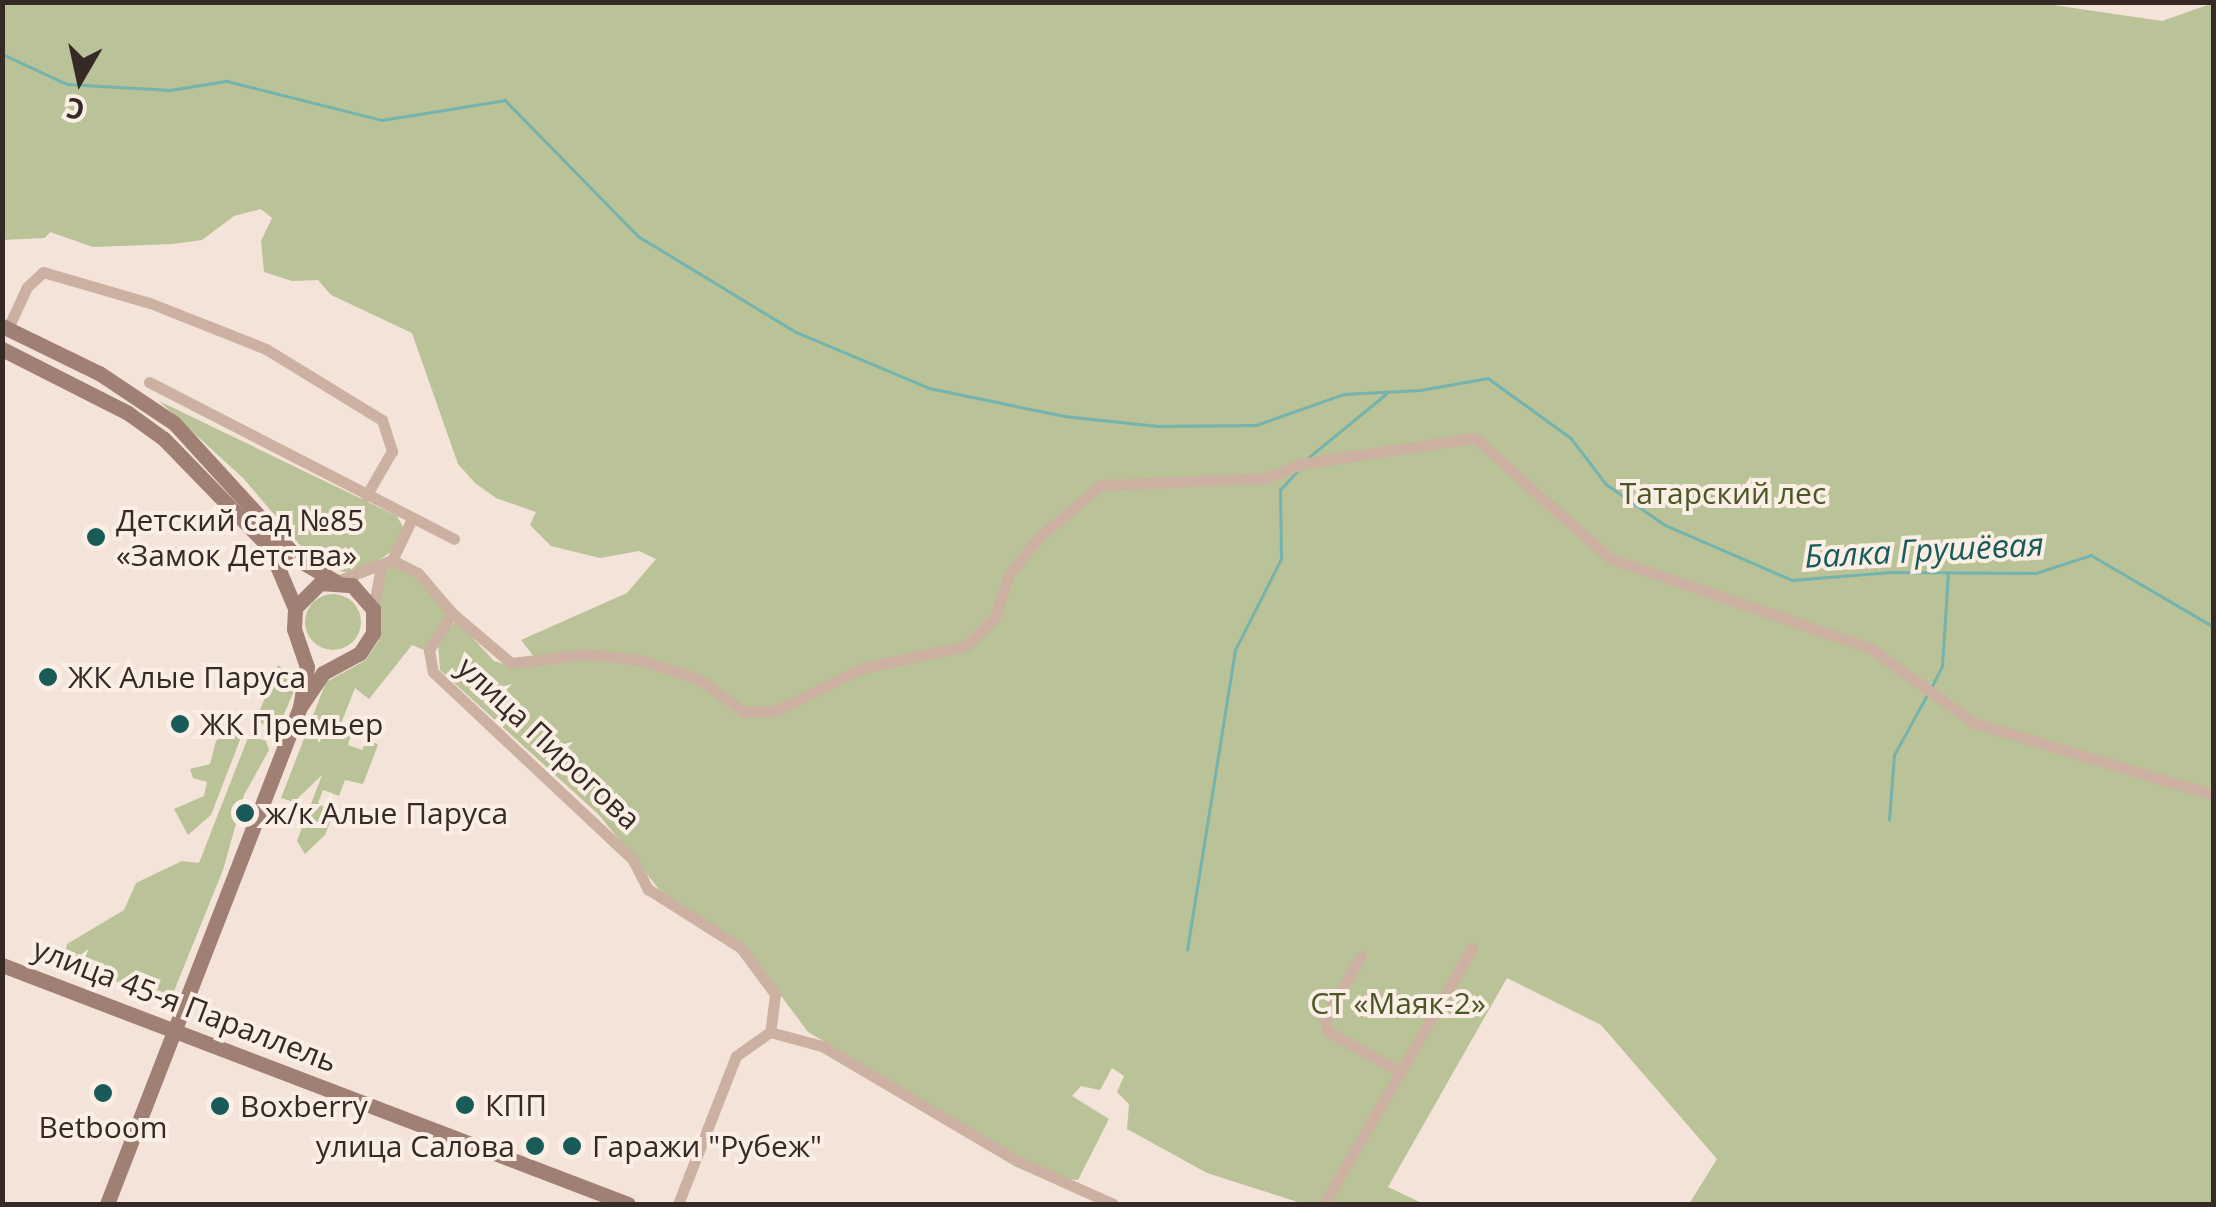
<!DOCTYPE html>
<meta charset="utf-8">
<style>
body{margin:0}
#map{position:relative;width:2216px;height:1207px;overflow:hidden;background:#f3e3d8;font-family:"Open Sans",sans-serif}
div>[style]{position:absolute}
.green>*{inset:0;background:#bac397}
.round{border-radius:50%}
.stream>*{height:2.5px;margin:-1.25px;padding:0 1.25px;transform-origin:1.25px;border-radius:1.25px;background:#74b3ae}
.street>*{height:11px;margin:-5.5px;padding:0 5.5px;transform-origin:5.5px;border-radius:5.5px;background:#ccb1a3}
.secondary>*{height:15px;margin:-7.5px;padding:0 7.5px;transform-origin:7.5px;border-radius:7.5px;background:#a07f74}
.dots>*{width:28px;height:28px;translate:-50% -50%;box-sizing:border-box;border:5px solid #fbeee4;border-radius:50%}
span{translate:-50% -50%;white-space:nowrap;text-align:center;line-height:1.15;-webkit-text-stroke:8px #fbeee4;paint-order:stroke}
.park-label{font-size:30px;color:#4b5727}
.poi-label{font-size:30px;color:#362926}
.left{translate:0 -50%;text-align:left}
.right{translate:-100% -50%;text-align:right}
.street-label{font-size:30px;color:#362926}
.water-label{font-size:32px;color:#185b58;font-style:italic}
.frame{position:absolute;inset:0;border:5px solid #362926;pointer-events:none}
.north{position:absolute;left:30px;top:30px;width:100px;height:100px;-webkit-text-stroke:8px #fbeee4;paint-order:stroke;rotate:189deg;font-size:28px;font-weight:700;line-height:40px;text-align:center;color:#362926}
.north::after{content:'';display:block;margin:auto;width:35px;height:45px;background:#362926;clip-path:polygon(50% 0,100% 100%,50% 72%,0 100%)}
</style>
<div id="map">
<div class="green">
<div style="clip-path:polygon(1517px 2px,2033px 2px,2162px 21px,2213px 3px,2213px 1204px,1689px 1204px,1717px 1159px,1601px 1025px,1507px 978px,1388px 1187px,1424px 1204px,1304px 1204px,1207px 1173px,1127px 1129px,1129px 1104px,1117px 1092px,1124px 1076px,1112px 1068px,1100px 1090px,1081px 1086px,1072px 1096px,1109px 1119px,1078px 1180px,1068px 1179px,1018px 1157px,808px 1032px,741px 942px,662px 893px,599px 815px,440px 670px,438px 643px,456px 620px,494px 661px,517px 668px,538px 662px,521px 640px,627px 593px,656px 559px,639px 551px,600px 558px,551px 546px,530px 525px,536px 512px,496px 498px,475px 483px,458px 464px,412px 333px,331px 295px,318px 280px,292px 281px,264px 272px,261px 241px,272px 218px,261px 209px,234px 216px,202px 240px,173px 244px,93px 247px,50px 232px,45px 238px,3px 240px,2px 3px)"></div>
<div style="clip-path:polygon(159px 401px,397px 516px,403px 527px,391px 552px,361px 572px,343px 572px,310px 557px,244px 479px)"></div>
<div style="clip-path:polygon(394px 565px,411px 569px,448px 614px,426px 651px,412px 645px,369px 699px,355px 688px,340px 726px,352px 731px,348px 745px,362px 750px,368px 738px,378px 745px,363px 784px,345px 780px,339px 796px,323px 790px,318px 803px,333px 814px,325px 835px,305px 854px,297px 841px,322px 775px,294px 802px,281px 798px,326px 682px,366px 660px,379px 640px,378px 593px,383px 571px)"></div>
<div class="round" style="left:305px;top:594px;width:56px;height:56px"></div>
<div style="clip-path:polygon(278px 665px,298px 682px,276px 732px,256px 720px)"></div>
<div style="clip-path:polygon(232px 729px,243px 732px,211px 815px,188px 835px,174px 809px,204px 796px,207px 782px,193px 778px,190px 769px,210px 764px,216px 741px)"></div>
<div style="clip-path:polygon(249px 735px,266px 741px,269px 750px,244px 795px,223px 870px,172px 996px,145px 985px,142px 992px,64px 960px,67px 944px,124px 910px,136px 883px,182px 861px,199px 863px)"></div>
</div>
<div class="stream">
<div style="left:2px;top:54px;width:72px;rotate:24.8deg"></div>
<div style="left:67px;top:84px;width:103px;rotate:3.3deg"></div>
<div style="left:170px;top:90px;width:58px;rotate:-9deg"></div>
<div style="left:227px;top:81px;width:160px;rotate:14.1deg"></div>
<div style="left:382px;top:120px;width:125px;rotate:-9.2deg"></div>
<div style="left:505px;top:100px;width:190px;rotate:45.6deg"></div>
<div style="left:638px;top:236px;width:185px;rotate:31.3deg"></div>
<div style="left:796px;top:332px;width:144px;rotate:22.8deg"></div>
<div style="left:929px;top:388px;width:138px;rotate:11.7deg"></div>
<div style="left:1064px;top:416px;width:94px;rotate:6.1deg"></div>
<div style="left:1157px;top:426px;width:99px;rotate:-0.6deg"></div>
<div style="left:1256px;top:425px;width:93px;rotate:-19.4deg"></div>
<div style="left:1344px;top:394px;width:76px;rotate:-3deg"></div>
<div style="left:1420px;top:390px;width:69px;rotate:-10deg"></div>
<div style="left:1488px;top:378px;width:102px;rotate:35.9deg"></div>
<div style="left:1571px;top:438px;width:58px;rotate:52.7deg"></div>
<div style="left:1606px;top:484px;width:72px;rotate:34.8deg"></div>
<div style="left:1665px;top:525px;width:138px;rotate:23.4deg"></div>
<div style="left:1792px;top:580px;width:99px;rotate:-4.6deg"></div>
<div style="left:1891px;top:572px;width:145px;rotate:0.4deg"></div>
<div style="left:2036px;top:573px;width:58px;rotate:-18.1deg"></div>
<div style="left:2091px;top:555px;width:143px;rotate:30.3deg"></div>
<div style="left:1308px;top:458px;width:101px;rotate:-39.4deg"></div>
<div style="left:1931px;top:688px;width:25px;rotate:-63deg"></div>
<div style="left:1942px;top:666px;width:92px;rotate:-86.3deg"></div>
<div style="left:1889px;top:820px;width:65px;rotate:-85.6deg"></div>
<div style="left:1894px;top:755px;width:68px;rotate:-61.2deg"></div>
<div style="left:1187px;top:950px;width:304px;rotate:-80.9deg"></div>
<div style="left:1235px;top:650px;width:102px;rotate:-63.2deg"></div>
<div style="left:1281px;top:559px;width:69px;rotate:-90.8deg"></div>
<div style="left:1280px;top:490px;width:24px;rotate:-48deg"></div>
</div>
<div class="street">
<div style="left:8px;top:328px;width:45px;rotate:-65.1deg"></div>
<div style="left:27px;top:287px;width:22px;rotate:-43deg"></div>
<div style="left:43px;top:272px;width:111px;rotate:16.2deg"></div>
<div style="left:150px;top:303px;width:125px;rotate:21.6deg"></div>
<div style="left:266px;top:349px;width:136px;rotate:31.5deg"></div>
<div style="left:382px;top:420px;width:33px;rotate:72deg"></div>
<div style="left:392px;top:451px;width:52px;rotate:120deg"></div>
<div style="left:149px;top:382px;width:343px;rotate:27.2deg"></div>
<div style="left:392px;top:560px;width:29px;rotate:27deg"></div>
<div style="left:418px;top:573px;width:52px;rotate:49.6deg"></div>
<div style="left:452px;top:613px;width:44px;rotate:121.9deg"></div>
<div style="left:429px;top:650px;width:22px;rotate:80deg"></div>
<div style="left:433px;top:672px;width:274px;rotate:43.2deg"></div>
<div style="left:633px;top:860px;width:33px;rotate:63deg"></div>
<div style="left:648px;top:889px;width:110px;rotate:32.4deg"></div>
<div style="left:741px;top:948px;width:57px;rotate:53.5deg"></div>
<div style="left:775px;top:994px;width:38px;rotate:97deg"></div>
<div style="left:340px;top:580px;width:56px;rotate:-21deg"></div>
<div style="left:392px;top:560px;width:46px;rotate:-64deg"></div>
<div style="left:373px;top:609px;width:43px;rotate:-79.2deg"></div>
<div style="left:452px;top:613px;width:77px;rotate:40.3deg"></div>
<div style="left:511px;top:663px;width:78px;rotate:-6.7deg"></div>
<div style="left:588px;top:654px;width:52px;rotate:6.6deg"></div>
<div style="left:640px;top:660px;width:62px;rotate:17.9deg"></div>
<div style="left:699px;top:679px;width:56px;rotate:36.3deg"></div>
<div style="left:744px;top:712px;width:31px;rotate:-2deg"></div>
<div style="left:775px;top:711px;width:98px;rotate:-26deg"></div>
<div style="left:863px;top:668px;width:105px;rotate:-12.1deg"></div>
<div style="left:966px;top:646px;width:41px;rotate:-45deg"></div>
<div style="left:995px;top:617px;width:45px;rotate:-72deg"></div>
<div style="left:1009px;top:574px;width:48px;rotate:-51deg"></div>
<div style="left:1039px;top:537px;width:81px;rotate:-40deg"></div>
<div style="left:1101px;top:485px;width:165px;rotate:-2.4deg"></div>
<div style="left:1266px;top:478px;width:37px;rotate:-22deg"></div>
<div style="left:1300px;top:464px;width:177px;rotate:-8.5deg"></div>
<div style="left:1475px;top:438px;width:180px;rotate:41.8deg"></div>
<div style="left:1609px;top:558px;width:276px;rotate:19deg"></div>
<div style="left:1870px;top:648px;width:128px;rotate:35.8deg"></div>
<div style="left:1974px;top:723px;width:251px;rotate:16.7deg"></div>
<div style="left:1361px;top:956px;width:72px;rotate:120.1deg"></div>
<div style="left:1325px;top:1018px;width:13px;rotate:81deg"></div>
<div style="left:1327px;top:1031px;width:82px;rotate:29.1deg"></div>
<div style="left:678px;top:1204px;width:159px;rotate:-68.6deg"></div>
<div style="left:736px;top:1056px;width:42px;rotate:-35.2deg"></div>
<div style="left:770px;top:1032px;width:54px;rotate:15.1deg"></div>
<div style="left:822px;top:1046px;width:226px;rotate:30.5deg"></div>
<div style="left:1017px;top:1161px;width:105px;rotate:24.1deg"></div>
<div style="left:1324px;top:1204px;width:296px;rotate:-60deg"></div>
</div>
<div class="secondary">
<div style="left:2px;top:326px;width:108px;rotate:25.9deg"></div>
<div style="left:99px;top:373px;width:90px;rotate:33.7deg"></div>
<div style="left:174px;top:423px;width:185px;rotate:47.6deg"></div>
<div style="left:299px;top:560px;width:42px;rotate:30.3deg"></div>
<div style="left:2px;top:349px;width:141px;rotate:26.9deg"></div>
<div style="left:128px;top:413px;width:44px;rotate:35.8deg"></div>
<div style="left:164px;top:439px;width:151px;rotate:45.8deg"></div>
<div style="left:269px;top:547px;width:66px;rotate:66.9deg"></div>
<div style="left:2px;top:965px;width:670px;rotate:20.9deg"></div>
<div style="left:107px;top:1204px;width:533px;rotate:-68.78deg"></div>
<div style="left:300px;top:707px;width:41px;rotate:-80.1deg"></div>
<div style="left:307px;top:667px;width:40px;rotate:-108.9deg"></div>
<div style="left:294px;top:629px;width:21px;rotate:-87deg"></div>
<div style="left:295px;top:608px;width:35px;rotate:-45deg"></div>
<div style="left:320px;top:583px;width:32px;rotate:4deg"></div>
<div style="left:352px;top:585px;width:32px;rotate:49deg"></div>
<div style="left:373px;top:609px;width:24px;rotate:90deg"></div>
<div style="left:373px;top:633px;width:24px;rotate:123deg"></div>
<div style="left:360px;top:653px;width:42px;rotate:151.6deg"></div>
<div style="left:323px;top:673px;width:41px;rotate:124.1deg"></div>
</div>
<div class="dots">
<div style="left:96px;top:537px;background:#185b58"></div>
<div style="left:48px;top:677px;background:#185b58"></div>
<div style="left:180px;top:724px;background:#185b58"></div>
<div style="left:245px;top:813px;background:#185b58"></div>
<div style="left:103px;top:1093px;background:#185b58"></div>
<div style="left:465px;top:1105px;background:#185b58"></div>
<div style="left:220px;top:1106px;background:#185b58"></div>
<div style="left:535px;top:1146px;background:#185b58"></div>
<div style="left:572px;top:1146px;background:#185b58"></div>
</div>
<div class="park-label">
<span style="left:1723px;top:493px">Татарский лес</span>
<span style="left:1398px;top:1003px">СТ «Маяк-2»</span>
</div>
<div class="poi-label">
<span class="left" style="left:116px;top:537px">Детский сад №85<br>«Замок Детства»</span>
<span class="left" style="left:68px;top:677px">ЖК Алые Паруса</span>
<span class="left" style="left:200px;top:724px">ЖК Премьер</span>
<span class="left" style="left:265px;top:813px">ж/к Алые Паруса</span>
<span class="left" style="left:485px;top:1105px">КПП</span>
<span class="left" style="left:240px;top:1106px">Boxberry</span>
<span style="left:103px;top:1127px">Betboom</span>
<span class="right" style="left:515px;top:1146px">улица Салова</span>
<span class="left" style="left:592px;top:1146px">Гаражи "Рубеж"</span>
</div>
<div class="street-label">
<span style="left:549px;top:743px;rotate:43deg">улица Пирогова</span>
<span style="left:185px;top:1005px;rotate:21deg">улица 45-я Параллель</span>
</div>
<div class="water-label">
<span style="left:1924px;top:550px;rotate:-3deg">Балка Грушёвая</span>
</div>
<div class="frame"></div>
<div class="north">С</div>
</div>
